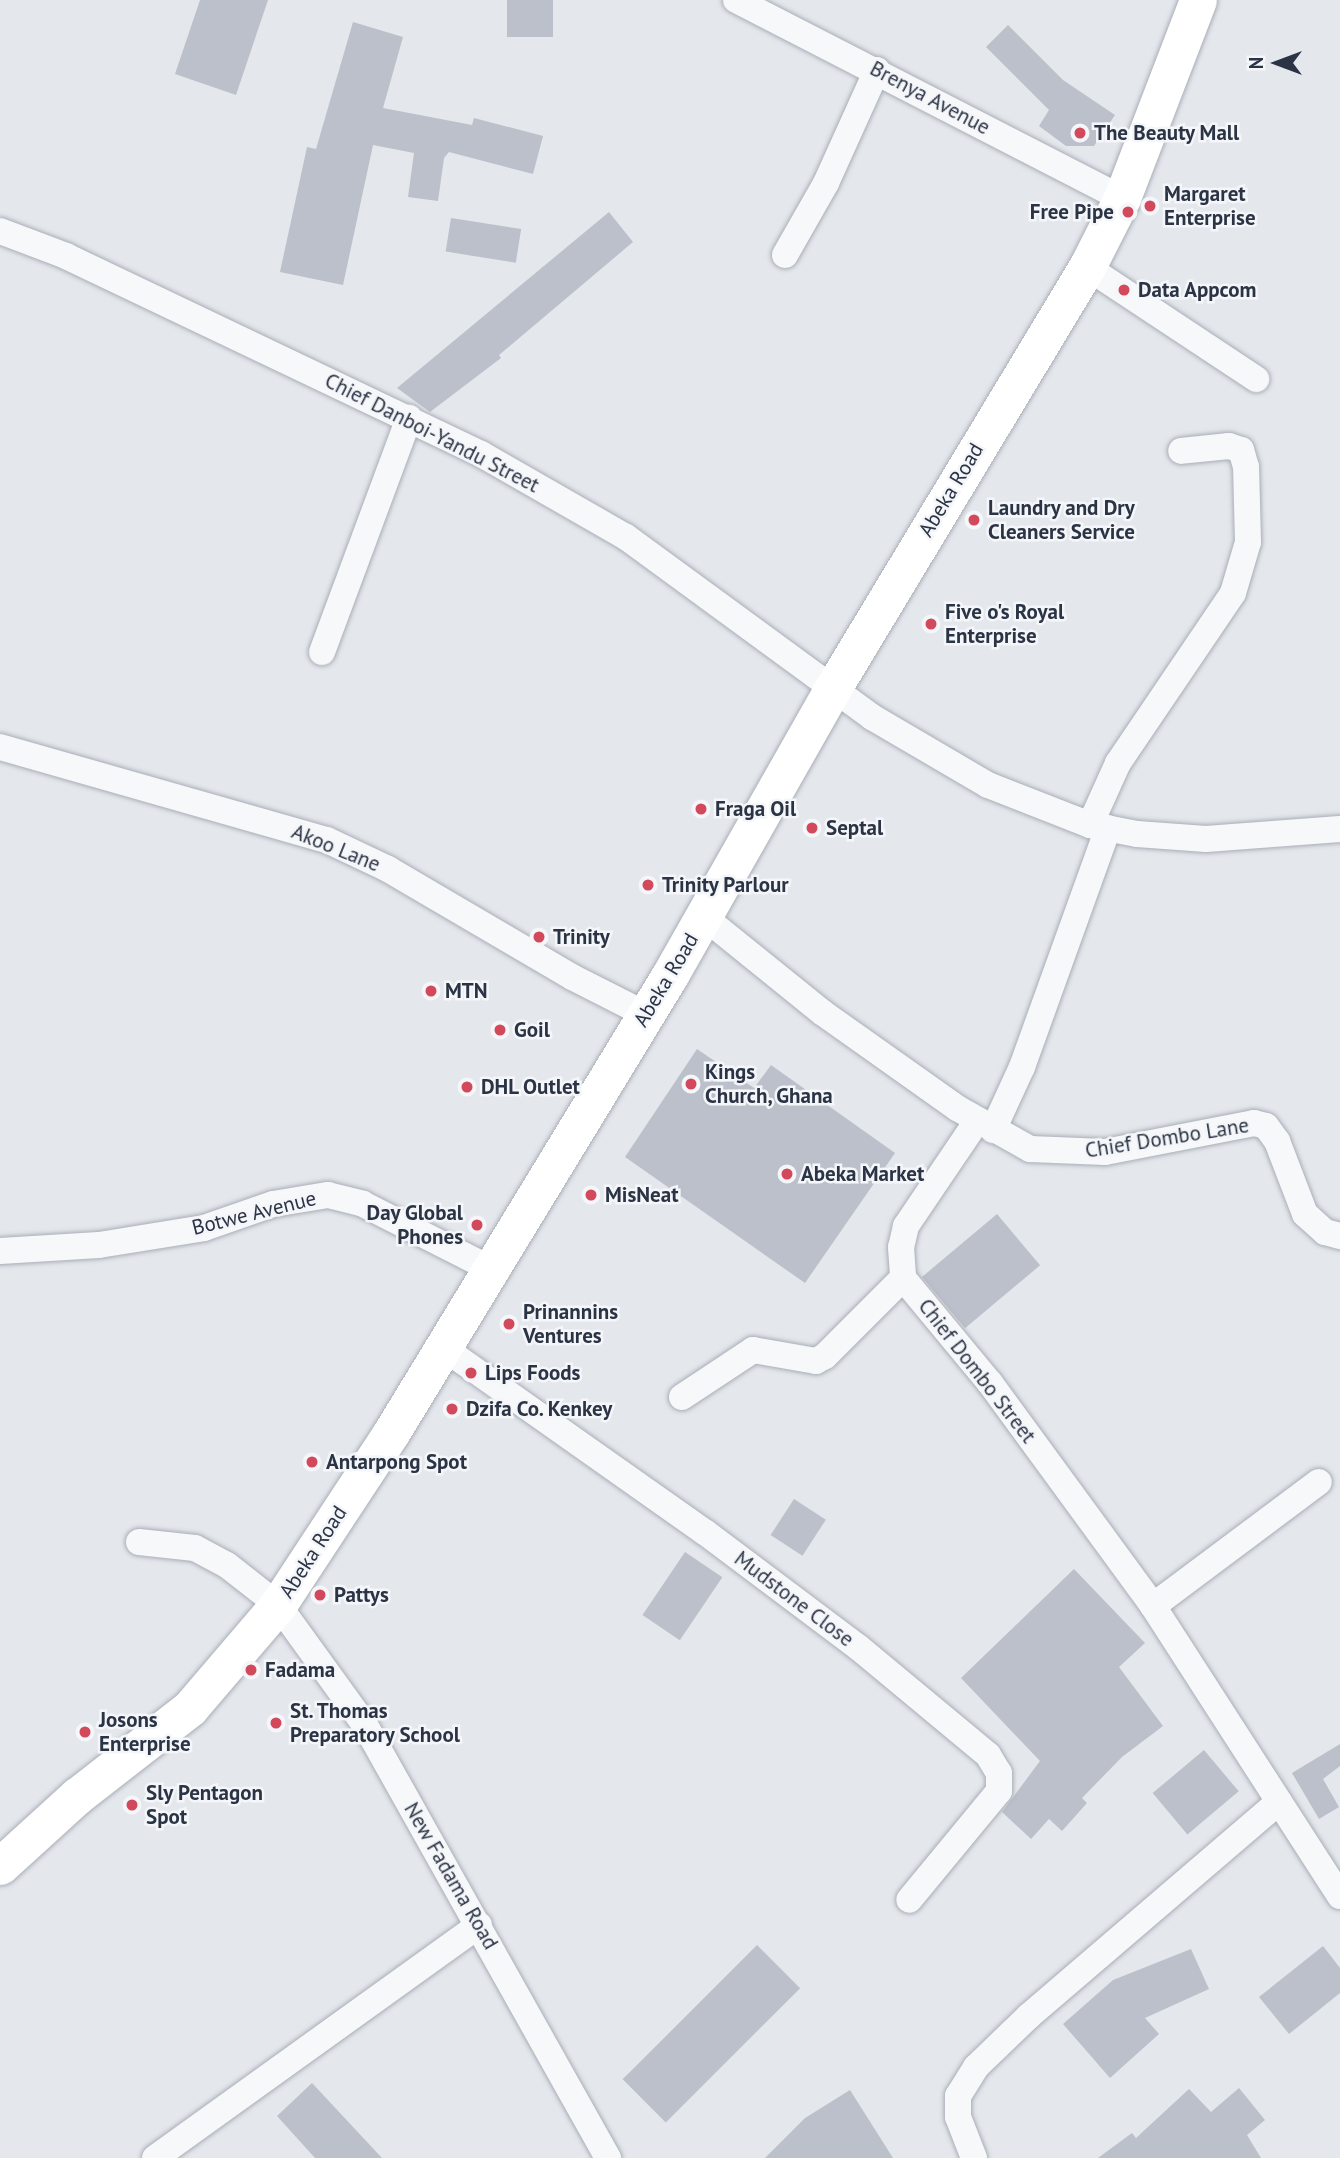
<!DOCTYPE html>
<style>
body{margin:0}
#map{position:relative;width:1340px;height:2158px;overflow:hidden;background:#e4e7ec;font-family:"PT Sans",sans-serif}
div>[style]{position:absolute}
.building>*{inset:0;background:#bbc0ca;transform-origin:0 0}
.roads{filter:drop-shadow(0 0 2px #a9aeb7) drop-shadow(0 0 2px #a9aeb7)}
.street>*{height:26px;margin:-13px;padding:0 13px;transform-origin:13px;border-radius:13px;background:#f7f8fa}
.secondary>*{height:37px;margin:-18.5px;padding:0 18.5px;transform-origin:18.5px;border-radius:18.5px;background:#fff}
.dots>*{width:19px;height:19px;translate:-50% -50%;box-sizing:border-box;border:4px solid #f4f6f9;border-radius:50%}
span{translate:-50% -50%;white-space:nowrap;text-align:center;line-height:1.15;-webkit-text-stroke:5px #f4f6f9;paint-order:stroke}
.street-label{font-size:21px;color:#2b3445}
.poi-label{font-size:21px;color:#2b3445;font-weight:700}
.left{translate:0 -50%;text-align:left}
.right{translate:-100% -50%;text-align:right}
.north{position:absolute;left:1242px;top:28px;width:70px;height:70px;-webkit-text-stroke:5px #f4f6f9;paint-order:stroke;rotate:270deg;font-size:19px;font-weight:700;line-height:28px;text-align:center;color:#2b3445}
.north::after{content:'';display:block;margin:auto;width:24px;height:32px;background:#2b3445;clip-path:polygon(50% 0,100% 100%,50% 72%,0 100%)}
</style>
<div id="map">
<div class="building">
<div style="clip-path:polygon(200px 0,268px 0,236px 95px,175px 74px)"></div>
<div style="left:507px;top:0;width:46px;height:37px"></div>
<div style="clip-path:polygon(353px 22px,403px 37px,383px 108px,472px 125px,474px 118px,543px 136px,533px 174px,449px 152px,444px 158px,438px 201px,408px 197px,414px 153px,373px 145px,343px 285px,280px 272px,307px 147px,316px 149px)"></div>
<div style="clip-path:polygon(1008px 25px,1063px 80px,1115px 115px,1094px 146px,1066px 146px,1039px 126px,1049px 110px,986px 47px)"></div>
<div style="clip-path:polygon(609px 212px,633px 242px,499px 355px,501px 358px,430px 412px,397px 388px)"></div>
<div style="left:451px;top:218px;width:71px;height:34px;rotate:9deg"></div>
<div style="clip-path:polygon(697px 1049px,754px 1088px,771px 1065px,895px 1153px,805px 1283px,625px 1157px)"></div>
<div style="left:997px;top:1214px;width:67px;height:98px;rotate:50deg"></div>
<div style="left:794px;top:1499px;width:38px;height:43px;rotate:33deg"></div>
<div style="left:685px;top:1552px;width:45px;height:76px;rotate:34deg"></div>
<div style="clip-path:polygon(1074px 1569px,1145px 1643px,1119px 1667px,1163px 1726px,1122px 1757px,1082px 1798px,1087px 1803px,1062px 1831px,1049px 1819px,1031px 1839px,1002px 1812px,1040px 1761px,961px 1678px)"></div>
<div style="clip-path:polygon(1340px 1744px,1340px 1766px,1323px 1779px,1339px 1807px,1319px 1819px,1292px 1773px)"></div>
<div style="left:1204px;top:1750px;width:54px;height:67px;rotate:50deg"></div>
<div style="left:757px;top:1945px;width:61px;height:190px;rotate:45deg"></div>
<div style="clip-path:polygon(1323px 1946px,1340px 1968px,1340px 1993px,1289px 2034px,1259px 1997px)"></div>
<div style="clip-path:polygon(1191px 1949px,1209px 1989px,1145px 2018px,1159px 2034px,1110px 2078px,1063px 2024px,1113px 1980px)"></div>
<div style="clip-path:polygon(312px 2083px,382px 2158px,315px 2158px,277px 2116px)"></div>
<div style="clip-path:polygon(1239px 2088px,1265px 2120px,1247px 2135px,1261px 2158px,1098px 2158px,1132px 2133px,1136px 2138px,1189px 2089px,1211px 2112px)"></div>
<div style="clip-path:polygon(850px 2090px,893px 2158px,765px 2158px,805px 2118px)"></div>
</div>
<div class="roads">
<div class="street">
<div style="left:736px;top:0;width:434px;rotate:27.2deg"></div>
<div style="left:0;top:231px;width:71px;rotate:20.7deg"></div>
<div style="left:66px;top:256px;width:460px;rotate:25.5deg"></div>
<div style="left:481px;top:454px;width:167px;rotate:29.8deg"></div>
<div style="left:626px;top:537px;width:305px;rotate:36.2deg"></div>
<div style="left:872px;top:717px;width:134px;rotate:30.4deg"></div>
<div style="left:988px;top:785px;width:110px;rotate:21.4deg"></div>
<div style="left:1090px;top:825px;width:48px;rotate:10.8deg"></div>
<div style="left:1137px;top:834px;width:69px;rotate:4.1deg"></div>
<div style="left:1206px;top:839px;width:134px;rotate:-4.3deg"></div>
<div style="left:785px;top:255px;width:83px;rotate:-60.3deg"></div>
<div style="left:826px;top:183px;width:124px;rotate:-65.7deg"></div>
<div style="left:1087px;top:267px;width:203px;rotate:33.5deg"></div>
<div style="left:322px;top:652px;width:250px;rotate:-69.6deg"></div>
<div style="left:0;top:747px;width:340px;rotate:15.9deg"></div>
<div style="left:327px;top:840px;width:68px;rotate:25.4deg"></div>
<div style="left:388px;top:869px;width:213px;rotate:30.4deg"></div>
<div style="left:572px;top:977px;width:82px;rotate:26.9deg"></div>
<div style="left:1090px;top:825px;width:68px;rotate:-65.7deg"></div>
<div style="left:1118px;top:763px;width:205px;rotate:-55.9deg"></div>
<div style="left:1233px;top:593px;width:53px;rotate:-73.6deg"></div>
<div style="left:1248px;top:542px;width:75px;rotate:-91.5deg"></div>
<div style="left:1246px;top:467px;width:18px;rotate:-106deg"></div>
<div style="left:1241px;top:450px;width:13px;rotate:-162deg"></div>
<div style="left:1229px;top:446px;width:48px;rotate:174.1deg"></div>
<div style="left:704px;top:917px;width:153px;rotate:38.9deg"></div>
<div style="left:823px;top:1013px;width:164px;rotate:35.3deg"></div>
<div style="left:957px;top:1108px;width:84px;rotate:29.3deg"></div>
<div style="left:1030px;top:1149px;width:75px;rotate:2.3deg"></div>
<div style="left:1105px;top:1152px;width:152px;rotate:-11deg"></div>
<div style="left:1254px;top:1123px;width:12px;rotate:14deg"></div>
<div style="left:1266px;top:1126px;width:19px;rotate:54deg"></div>
<div style="left:1277px;top:1141px;width:78px;rotate:69deg"></div>
<div style="left:1305px;top:1214px;width:27px;rotate:42deg"></div>
<div style="left:1325px;top:1232px;width:16px;rotate:15deg"></div>
<div style="left:977px;top:1121px;width:127px;rotate:124.1deg"></div>
<div style="left:906px;top:1226px;width:22px;rotate:103deg"></div>
<div style="left:901px;top:1247px;width:31px;rotate:86deg"></div>
<div style="left:903px;top:1278px;width:136px;rotate:50.4deg"></div>
<div style="left:990px;top:1383px;width:276px;rotate:53.8deg"></div>
<div style="left:1153px;top:1606px;width:345px;rotate:57.2deg"></div>
<div style="left:993px;top:1130px;width:69px;rotate:-65.3deg"></div>
<div style="left:1022px;top:1067px;width:254px;rotate:-70.2deg"></div>
<div style="left:0;top:1251px;width:99px;rotate:-3.5deg"></div>
<div style="left:99px;top:1245px;width:106px;rotate:-9.2deg"></div>
<div style="left:204px;top:1228px;width:73px;rotate:-19.2deg"></div>
<div style="left:273px;top:1204px;width:56px;rotate:-9.3deg"></div>
<div style="left:328px;top:1195px;width:36px;rotate:14deg"></div>
<div style="left:363px;top:1204px;width:146px;rotate:26.9deg"></div>
<div style="left:445px;top:1349px;width:319px;rotate:35.2deg"></div>
<div style="left:706px;top:1533px;width:190px;rotate:36.9deg"></div>
<div style="left:858px;top:1647px;width:169px;rotate:39.7deg"></div>
<div style="left:988px;top:1755px;width:21px;rotate:59deg"></div>
<div style="left:999px;top:1773px;width:18px;rotate:90deg"></div>
<div style="left:999px;top:1791px;width:141px;rotate:129.5deg"></div>
<div style="left:682px;top:1397px;width:85px;rotate:-33.5deg"></div>
<div style="left:753px;top:1350px;width:64px;rotate:9.9deg"></div>
<div style="left:816px;top:1361px;width:10px;rotate:-29deg"></div>
<div style="left:825px;top:1356px;width:110px;rotate:-45deg"></div>
<div style="left:139px;top:1542px;width:56px;rotate:6.1deg"></div>
<div style="left:195px;top:1548px;width:36px;rotate:28deg"></div>
<div style="left:227px;top:1565px;width:65px;rotate:38.1deg"></div>
<div style="left:278px;top:1605px;width:148px;rotate:54.1deg"></div>
<div style="left:365px;top:1725px;width:497px;rotate:60.7deg"></div>
<div style="left:1153px;top:1606px;width:207px;rotate:-36.8deg"></div>
<div style="left:155px;top:2158px;width:399px;rotate:-35.7deg"></div>
<div style="left:974px;top:2158px;width:44px;rotate:-111.3deg"></div>
<div style="left:958px;top:2117px;width:21px;rotate:-90deg"></div>
<div style="left:958px;top:2096px;width:34px;rotate:-58deg"></div>
<div style="left:976px;top:2067px;width:74px;rotate:-43.9deg"></div>
<div style="left:1029px;top:2016px;width:329px;rotate:-40.6deg"></div>
</div>
<div class="secondary">
<div style="left:0;top:1866px;width:104px;rotate:-42.3deg"></div>
<div style="left:77px;top:1796px;width:143px;rotate:-37.9deg"></div>
<div style="left:190px;top:1708px;width:135px;rotate:-49.5deg"></div>
<div style="left:278px;top:1605px;width:206px;rotate:-56.7deg"></div>
<div style="left:391px;top:1433px;width:536px;rotate:-58.65deg"></div>
<div style="left:670px;top:975px;width:330px;rotate:-60.4deg"></div>
<div style="left:833px;top:688px;width:492px;rotate:-58.9deg"></div>
<div style="left:1087px;top:267px;width:77px;rotate:-63.1deg"></div>
<div style="left:1122px;top:198px;width:212px;rotate:-69deg"></div>
</div>
</div>
<div class="dots">
<div style="left:1080px;top:133px;background:#d1495b"></div>
<div style="left:1150px;top:206px;background:#d1495b"></div>
<div style="left:1128px;top:212px;background:#d1495b"></div>
<div style="left:1124px;top:290px;background:#d1495b"></div>
<div style="left:974px;top:520px;background:#d1495b"></div>
<div style="left:931px;top:624px;background:#d1495b"></div>
<div style="left:701px;top:809px;background:#d1495b"></div>
<div style="left:812px;top:828px;background:#d1495b"></div>
<div style="left:648px;top:885px;background:#d1495b"></div>
<div style="left:539px;top:937px;background:#d1495b"></div>
<div style="left:431px;top:991px;background:#d1495b"></div>
<div style="left:500px;top:1030px;background:#d1495b"></div>
<div style="left:691px;top:1084px;background:#d1495b"></div>
<div style="left:467px;top:1087px;background:#d1495b"></div>
<div style="left:787px;top:1174px;background:#d1495b"></div>
<div style="left:591px;top:1195px;background:#d1495b"></div>
<div style="left:477px;top:1225px;background:#d1495b"></div>
<div style="left:509px;top:1324px;background:#d1495b"></div>
<div style="left:471px;top:1373px;background:#d1495b"></div>
<div style="left:452px;top:1409px;background:#d1495b"></div>
<div style="left:312px;top:1462px;background:#d1495b"></div>
<div style="left:320px;top:1595px;background:#d1495b"></div>
<div style="left:251px;top:1670px;background:#d1495b"></div>
<div style="left:276px;top:1723px;background:#d1495b"></div>
<div style="left:85px;top:1732px;background:#d1495b"></div>
<div style="left:132px;top:1805px;background:#d1495b"></div>
</div>
<div class="street-label">
<span style="left:930px;top:98px;rotate:28deg">Brenya Avenue</span>
<span style="left:432px;top:433px;rotate:27deg">Chief Danboi-Yandu Street</span>
<span style="left:951px;top:490px;rotate:-59deg">Abeka Road</span>
<span style="left:336px;top:848px;rotate:22deg">Akoo Lane</span>
<span style="left:666px;top:980px;rotate:-59deg">Abeka Road</span>
<span style="left:1167px;top:1138px;rotate:-9deg">Chief Dombo Lane</span>
<span style="left:254px;top:1213px;rotate:-14deg">Botwe Avenue</span>
<span style="left:977px;top:1371px;rotate:52deg">Chief Dombo Street</span>
<span style="left:313px;top:1552px;rotate:-57deg">Abeka Road</span>
<span style="left:794px;top:1599px;rotate:37deg">Mudstone Close</span>
<span style="left:451px;top:1876px;rotate:60deg">New Fadama Road</span>
</div>
<div class="poi-label">
<span class="left" style="left:1094px;top:133px">The Beauty Mall</span>
<span class="left" style="left:1164px;top:206px">Margaret<br>Enterprise</span>
<span class="right" style="left:1114px;top:212px">Free Pipe</span>
<span class="left" style="left:1138px;top:290px">Data Appcom</span>
<span class="left" style="left:988px;top:520px">Laundry and Dry<br>Cleaners Service</span>
<span class="left" style="left:945px;top:624px">Five o's Royal<br>Enterprise</span>
<span class="left" style="left:715px;top:809px">Fraga Oil</span>
<span class="left" style="left:826px;top:828px">Septal</span>
<span class="left" style="left:662px;top:885px">Trinity Parlour</span>
<span class="left" style="left:553px;top:937px">Trinity</span>
<span class="left" style="left:445px;top:991px">MTN</span>
<span class="left" style="left:514px;top:1030px">Goil</span>
<span class="left" style="left:705px;top:1084px">Kings<br>Church, Ghana</span>
<span class="left" style="left:481px;top:1087px">DHL Outlet</span>
<span class="left" style="left:801px;top:1174px">Abeka Market</span>
<span class="left" style="left:605px;top:1195px">MisNeat</span>
<span class="right" style="left:463px;top:1225px">Day Global<br>Phones</span>
<span class="left" style="left:523px;top:1324px">Prinannins<br>Ventures</span>
<span class="left" style="left:485px;top:1373px">Lips Foods</span>
<span class="left" style="left:466px;top:1409px">Dzifa Co. Kenkey</span>
<span class="left" style="left:326px;top:1462px">Antarpong Spot</span>
<span class="left" style="left:334px;top:1595px">Pattys</span>
<span class="left" style="left:265px;top:1670px">Fadama</span>
<span class="left" style="left:290px;top:1723px">St. Thomas<br>Preparatory School</span>
<span class="left" style="left:99px;top:1732px">Josons<br>Enterprise</span>
<span class="left" style="left:146px;top:1805px">Sly Pentagon<br>Spot</span>
</div>
<div class="north">N</div>
</div>
